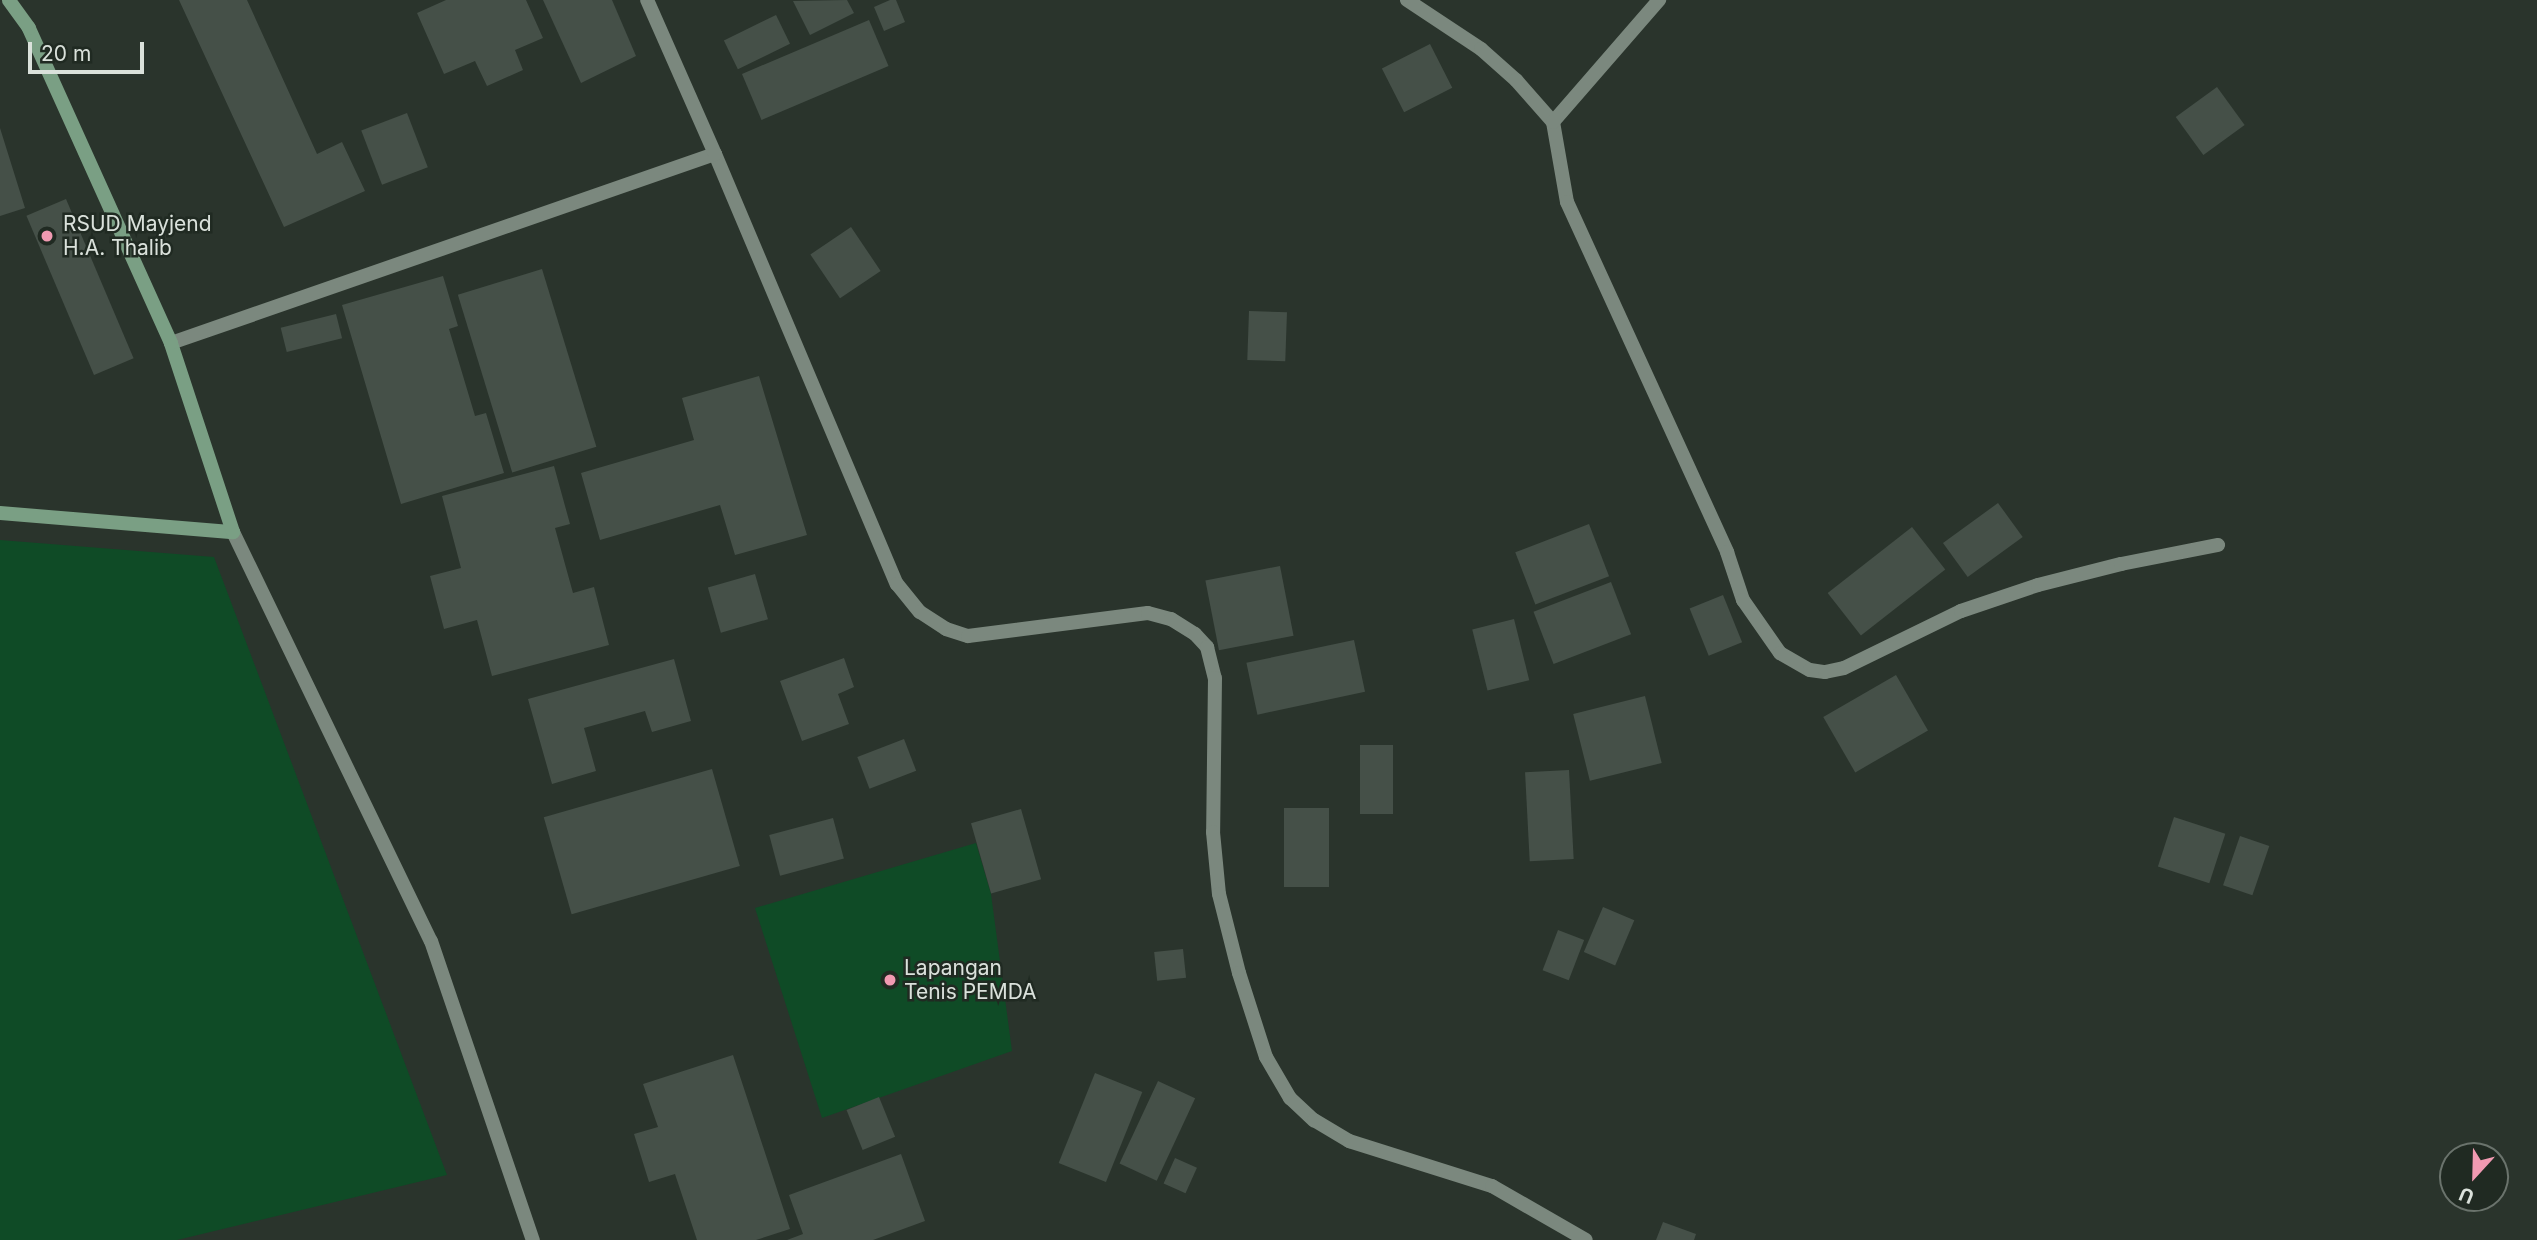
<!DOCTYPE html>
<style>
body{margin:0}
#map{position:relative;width:2537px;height:1240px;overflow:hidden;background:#2a342c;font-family:Inter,sans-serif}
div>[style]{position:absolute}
.green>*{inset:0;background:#0f4b26}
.building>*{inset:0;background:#455048;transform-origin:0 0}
.minor>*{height:14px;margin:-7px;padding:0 7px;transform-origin:7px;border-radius:7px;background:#7b887e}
.tertiary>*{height:14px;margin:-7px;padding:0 7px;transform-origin:7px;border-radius:7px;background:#7b887e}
.secondary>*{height:14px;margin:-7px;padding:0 7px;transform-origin:7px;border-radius:7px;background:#7a9f84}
.dots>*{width:19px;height:19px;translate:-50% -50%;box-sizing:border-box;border:4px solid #202a22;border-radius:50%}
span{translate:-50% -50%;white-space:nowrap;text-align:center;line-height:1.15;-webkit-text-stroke:5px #202a22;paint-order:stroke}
.poi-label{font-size:21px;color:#dae1db}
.left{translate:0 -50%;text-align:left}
.north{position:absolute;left:2439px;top:1142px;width:70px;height:70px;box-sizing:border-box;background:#202a22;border:2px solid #6a736c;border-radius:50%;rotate:202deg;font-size:19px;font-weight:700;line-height:28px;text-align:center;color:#dae1db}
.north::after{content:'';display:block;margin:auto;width:24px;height:32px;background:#f19ab2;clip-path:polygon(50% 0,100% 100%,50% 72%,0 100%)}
.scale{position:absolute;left:28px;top:42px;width:116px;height:32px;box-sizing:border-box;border:4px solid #dae1db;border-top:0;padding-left:9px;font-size:21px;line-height:24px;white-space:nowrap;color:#dae1db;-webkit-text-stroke:5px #202a22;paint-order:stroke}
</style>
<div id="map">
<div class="green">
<div style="clip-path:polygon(0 540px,214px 557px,447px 1175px,177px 1240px,0 1240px)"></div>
<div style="clip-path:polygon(976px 843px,991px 894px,1012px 1051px,822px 1118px,755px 908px)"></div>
</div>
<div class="building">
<div style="clip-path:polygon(179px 0,247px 0,317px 154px,342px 142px,365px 191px,284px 227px)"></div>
<div style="clip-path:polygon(446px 0,526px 0,543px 38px,515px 50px,523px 70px,487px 86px,475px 61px,444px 74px,417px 13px)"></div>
<div style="clip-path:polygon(543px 0,612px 0,636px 56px,581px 83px)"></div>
<div style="clip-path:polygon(847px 0,854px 13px,810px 35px,793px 1px)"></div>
<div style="clip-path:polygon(890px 0,896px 0,905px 22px,884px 31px,874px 7px)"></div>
<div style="left:776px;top:15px;width:32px;height:58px;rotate:64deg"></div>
<div style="left:869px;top:20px;width:50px;height:138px;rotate:67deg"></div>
<div style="left:1430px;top:44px;width:49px;height:54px;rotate:63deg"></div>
<div style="left:2217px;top:87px;width:47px;height:51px;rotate:54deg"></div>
<div style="left:407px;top:113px;width:58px;height:49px;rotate:69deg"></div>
<div style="clip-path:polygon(0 128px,25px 208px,0 216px)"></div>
<div style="left:66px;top:199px;width:173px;height:43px;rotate:67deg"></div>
<div style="left:851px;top:227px;width:53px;height:49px;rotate:56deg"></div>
<div style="left:542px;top:269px;width:186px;height:88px;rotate:73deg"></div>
<div style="clip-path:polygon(443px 276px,458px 326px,449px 329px,475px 416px,486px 413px,504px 473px,401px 504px,342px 305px)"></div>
<div style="left:1249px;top:311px;width:38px;height:49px;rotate:2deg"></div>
<div style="left:336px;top:314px;width:25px;height:57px;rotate:76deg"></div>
<div style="clip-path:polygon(759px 376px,807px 535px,735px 555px,720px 505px,600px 540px,581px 473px,694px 440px,682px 398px)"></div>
<div style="clip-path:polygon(554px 466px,570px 524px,555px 528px,573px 593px,594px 587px,609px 645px,492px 676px,477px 620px,444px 629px,430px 576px,461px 568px,442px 496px)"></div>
<div style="left:1998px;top:503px;width:42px;height:68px;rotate:54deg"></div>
<div style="left:1589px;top:524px;width:56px;height:79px;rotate:69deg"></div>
<div style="left:1912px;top:527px;width:54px;height:107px;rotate:52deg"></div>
<div style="left:1280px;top:566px;width:71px;height:76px;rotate:79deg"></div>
<div style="left:755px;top:574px;width:47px;height:49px;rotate:74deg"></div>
<div style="left:1611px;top:582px;width:56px;height:83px;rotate:69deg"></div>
<div style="left:1723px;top:595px;width:51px;height:36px;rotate:68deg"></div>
<div style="left:1514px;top:619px;width:63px;height:43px;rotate:76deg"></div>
<div style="left:1354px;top:640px;width:53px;height:110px;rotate:78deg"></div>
<div style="clip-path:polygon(844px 658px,854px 687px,838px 694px,849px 724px,802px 741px,780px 681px)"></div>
<div style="clip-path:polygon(674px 659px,691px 721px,652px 732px,645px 711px,584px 728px,596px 771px,552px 784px,528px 699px)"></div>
<div style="left:1896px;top:675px;width:64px;height:84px;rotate:60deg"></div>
<div style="left:1645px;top:696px;width:69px;height:74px;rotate:76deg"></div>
<div style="left:904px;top:739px;width:34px;height:50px;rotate:69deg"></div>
<div style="left:1360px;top:745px;width:33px;height:69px"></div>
<div style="left:712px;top:769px;width:101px;height:175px;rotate:74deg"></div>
<div style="left:1569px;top:770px;width:89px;height:44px;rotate:87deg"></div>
<div style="left:1284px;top:808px;width:45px;height:79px"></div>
<div style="left:1021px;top:809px;width:73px;height:52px;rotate:74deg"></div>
<div style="left:2174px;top:817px;width:54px;height:52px;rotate:18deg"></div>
<div style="left:833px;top:818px;width:42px;height:66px;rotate:75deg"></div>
<div style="left:2240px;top:836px;width:31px;height:52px;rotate:19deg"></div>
<div style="left:1603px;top:907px;width:34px;height:49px;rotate:23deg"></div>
<div style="left:1558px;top:930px;width:28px;height:43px;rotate:21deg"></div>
<div style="left:1183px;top:949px;width:29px;height:29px;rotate:84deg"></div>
<div style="clip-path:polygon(733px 1055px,790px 1229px,756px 1240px,697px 1240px,675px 1174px,649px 1182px,634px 1134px,658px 1127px,643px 1084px)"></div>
<div style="left:1095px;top:1073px;width:51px;height:97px;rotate:22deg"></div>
<div style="left:1158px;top:1081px;width:41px;height:91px;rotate:25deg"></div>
<div style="left:879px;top:1097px;width:43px;height:35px;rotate:68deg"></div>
<div style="clip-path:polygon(901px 1154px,925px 1221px,873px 1240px,787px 1240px,803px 1234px,789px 1195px)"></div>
<div style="left:1175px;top:1158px;width:24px;height:28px;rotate:24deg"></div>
<div style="clip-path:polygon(1663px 1222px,1696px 1234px,1694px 1240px,1656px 1240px)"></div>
</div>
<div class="minor">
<div style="left:1407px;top:0;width:89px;rotate:33.5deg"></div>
<div style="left:1481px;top:49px;width:47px;rotate:41.5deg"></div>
<div style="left:1516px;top:80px;width:56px;rotate:48.6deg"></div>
<div style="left:1553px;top:122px;width:81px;rotate:80.1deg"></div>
<div style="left:1567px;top:202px;width:385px;rotate:65.4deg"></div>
<div style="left:1727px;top:552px;width:51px;rotate:71.6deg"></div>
<div style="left:1743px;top:600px;width:65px;rotate:55.1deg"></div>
<div style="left:1780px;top:653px;width:34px;rotate:30deg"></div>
<div style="left:1810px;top:670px;width:15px;rotate:8deg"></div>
<div style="left:1825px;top:672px;width:19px;rotate:-12deg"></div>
<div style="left:1844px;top:668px;width:130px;rotate:-26deg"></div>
<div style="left:1961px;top:611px;width:81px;rotate:-18.7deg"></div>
<div style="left:2038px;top:585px;width:86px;rotate:-14.2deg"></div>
<div style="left:2121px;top:564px;width:99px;rotate:-11.1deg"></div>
<div style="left:1553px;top:122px;width:162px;rotate:-49deg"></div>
<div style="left:715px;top:154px;width:467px;rotate:67.1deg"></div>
<div style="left:897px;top:584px;width:36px;rotate:51deg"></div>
<div style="left:920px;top:612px;width:31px;rotate:33deg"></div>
<div style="left:946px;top:629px;width:23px;rotate:18deg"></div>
<div style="left:968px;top:636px;width:181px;rotate:-7.3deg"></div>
<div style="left:1148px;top:613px;width:24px;rotate:15deg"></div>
<div style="left:1171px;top:619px;width:28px;rotate:32deg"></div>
<div style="left:1195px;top:634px;width:18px;rotate:47deg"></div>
<div style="left:1207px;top:647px;width:32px;rotate:76deg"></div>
<div style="left:1215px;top:678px;width:154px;rotate:90.7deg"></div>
<div style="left:1213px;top:832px;width:62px;rotate:84.5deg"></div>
<div style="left:1219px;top:894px;width:81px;rotate:75.8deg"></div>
<div style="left:1239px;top:973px;width:88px;rotate:72.2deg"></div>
<div style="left:1266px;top:1057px;width:48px;rotate:59.7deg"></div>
<div style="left:1290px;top:1098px;width:33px;rotate:43deg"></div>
<div style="left:1314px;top:1120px;width:41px;rotate:31deg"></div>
<div style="left:1349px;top:1141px;width:150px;rotate:17.5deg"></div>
<div style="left:1492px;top:1186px;width:108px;rotate:29.9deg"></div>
<div style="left:171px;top:343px;width:576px;rotate:-19.16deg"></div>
<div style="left:715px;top:154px;width:168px;rotate:-113.8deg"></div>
</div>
<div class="tertiary">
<div style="left:233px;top:532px;width:454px;rotate:64.2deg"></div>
<div style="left:431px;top:941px;width:316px;rotate:71.2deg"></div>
</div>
<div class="secondary">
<div style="left:0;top:513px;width:234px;rotate:4.7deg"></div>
<div style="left:233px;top:532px;width:199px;rotate:-108.2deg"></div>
<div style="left:171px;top:343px;width:346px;rotate:-114.3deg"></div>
<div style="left:29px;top:28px;width:34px;rotate:-126deg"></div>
</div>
<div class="dots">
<div style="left:47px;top:236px;background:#f19ab2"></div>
<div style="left:890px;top:980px;background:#f19ab2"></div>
</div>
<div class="poi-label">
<span class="left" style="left:63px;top:236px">RSUD Mayjend<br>H.A. Thalib</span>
<span class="left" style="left:904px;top:980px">Lapangan<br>Tenis PEMDA</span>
</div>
<div class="north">U</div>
<div class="scale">20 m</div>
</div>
